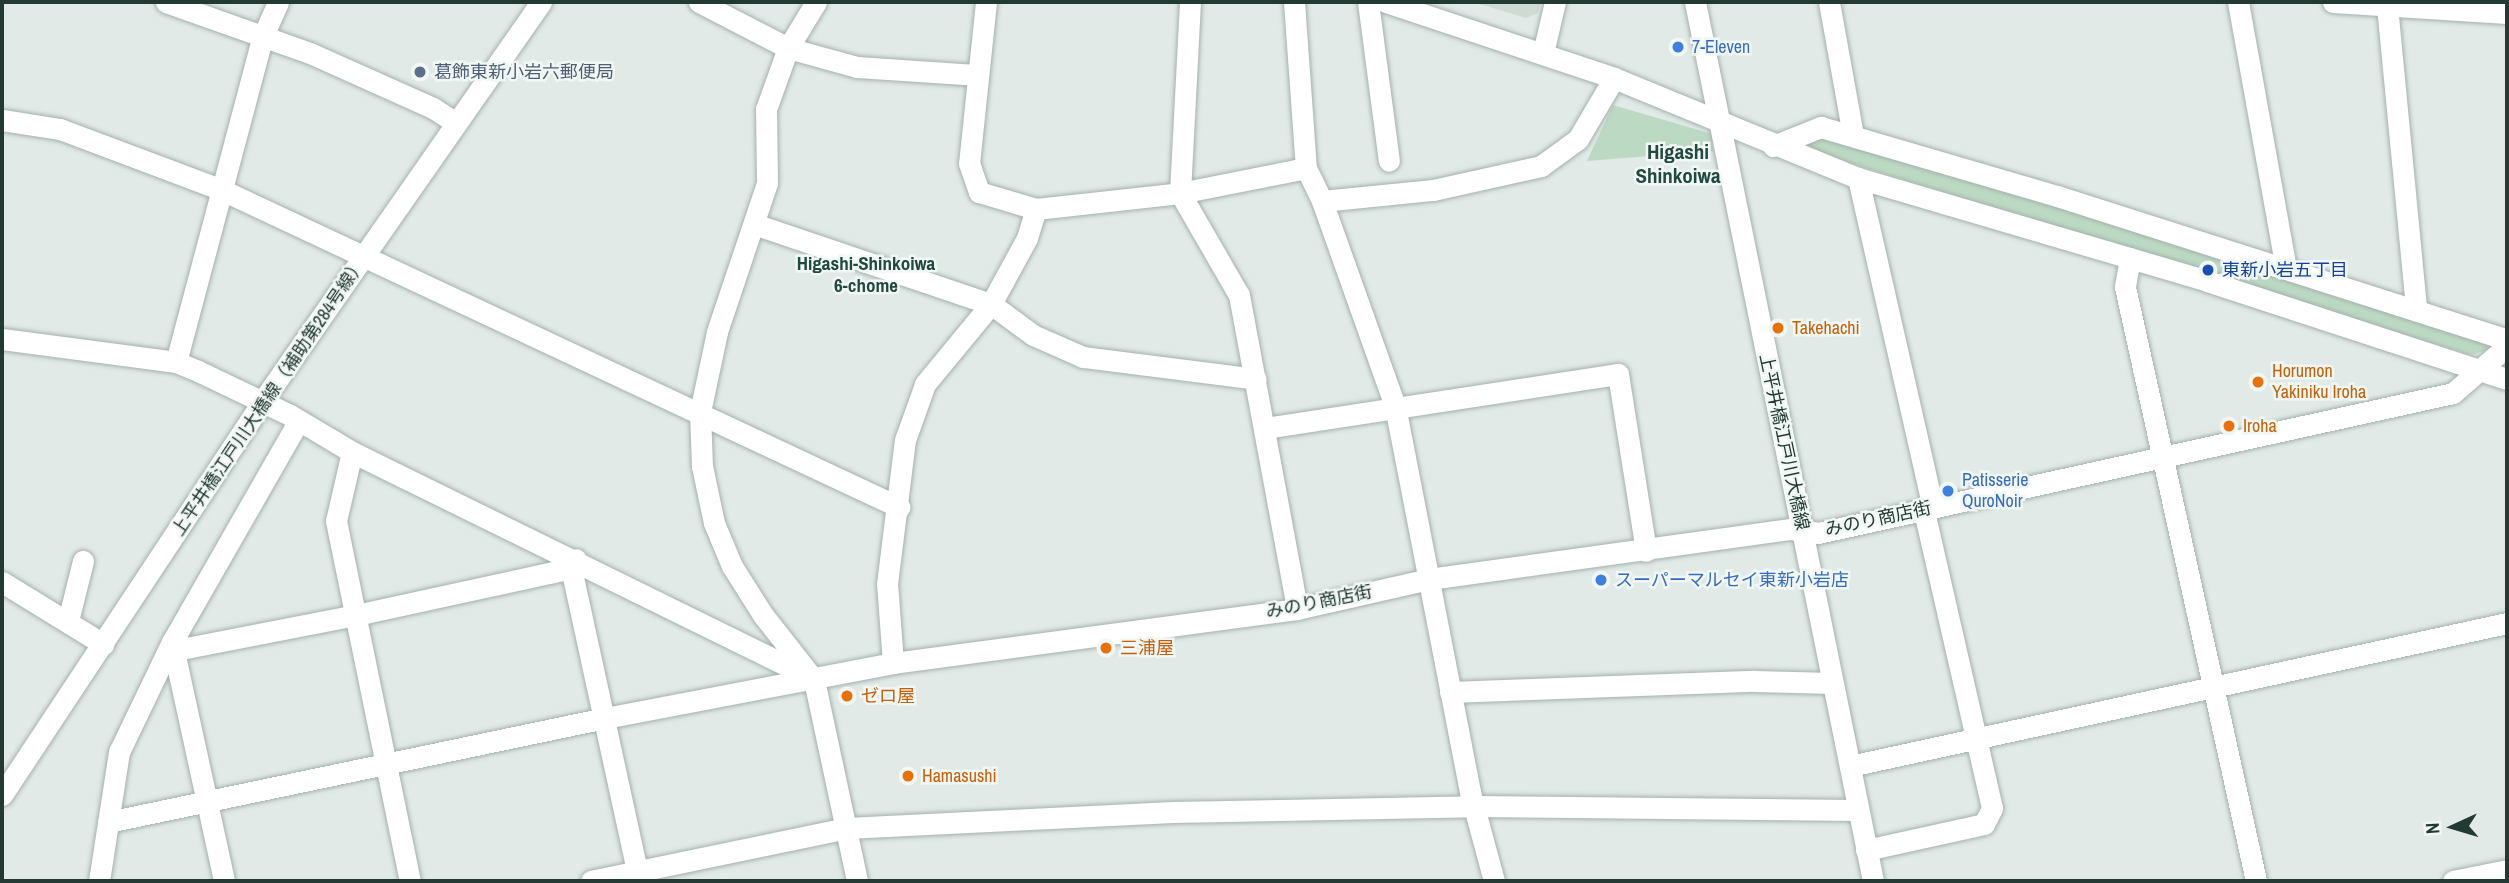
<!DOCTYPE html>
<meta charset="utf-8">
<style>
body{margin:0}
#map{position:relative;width:2509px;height:883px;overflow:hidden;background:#e1eae6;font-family:"Archivo Narrow","Noto Sans JP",sans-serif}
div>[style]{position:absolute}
.built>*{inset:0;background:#cfdad5}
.green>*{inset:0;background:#bcdac3}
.roads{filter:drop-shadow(0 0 2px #a4b1ad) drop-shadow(0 0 2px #a4b1ad)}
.minor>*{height:21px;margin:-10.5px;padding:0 10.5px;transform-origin:10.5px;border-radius:10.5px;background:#fff}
.dots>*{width:19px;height:19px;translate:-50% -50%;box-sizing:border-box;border:4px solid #f1f7f4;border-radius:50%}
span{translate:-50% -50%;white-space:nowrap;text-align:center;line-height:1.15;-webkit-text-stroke:5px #f1f7f4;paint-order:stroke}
.shop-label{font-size:18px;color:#366cbe}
.left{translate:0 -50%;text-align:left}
.service-label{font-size:18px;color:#4e5e75}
.transit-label{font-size:18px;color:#164399}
.food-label{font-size:18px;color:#c56008}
.street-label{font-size:18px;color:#233933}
.neighbourhood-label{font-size:19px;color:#21493f;font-weight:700}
.quarter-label{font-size:21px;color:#21493f;font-weight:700}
.frame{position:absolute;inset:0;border:4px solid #233933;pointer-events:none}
.north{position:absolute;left:2418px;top:792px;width:70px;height:70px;-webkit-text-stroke:5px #f1f7f4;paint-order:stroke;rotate:266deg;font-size:19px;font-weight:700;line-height:28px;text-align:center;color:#233933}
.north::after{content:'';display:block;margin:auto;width:24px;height:32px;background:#233933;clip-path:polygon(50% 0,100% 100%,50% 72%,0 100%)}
</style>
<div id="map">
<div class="built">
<div style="clip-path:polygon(1473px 2px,1541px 2px,1538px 13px,1526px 18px)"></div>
</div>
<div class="green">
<div style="clip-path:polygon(1613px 105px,1712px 134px,1713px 151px,1587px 161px)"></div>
<div style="clip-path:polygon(1826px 135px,2046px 197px,2092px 219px,2231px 258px,2488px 345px,2487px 350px,2471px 355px,1888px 175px,1806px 149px,1802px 142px)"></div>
</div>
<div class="roads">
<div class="minor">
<div style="left:166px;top:2px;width:153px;rotate:19.5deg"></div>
<div style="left:310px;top:53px;width:135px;rotate:24.1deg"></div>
<div style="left:433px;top:108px;width:27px;rotate:33deg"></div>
<div style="left:699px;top:2px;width:100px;rotate:27.3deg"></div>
<div style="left:788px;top:48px;width:72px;rotate:15.4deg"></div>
<div style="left:857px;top:67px;width:119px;rotate:3.8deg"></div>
<div style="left:816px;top:2px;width:54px;rotate:121.3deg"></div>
<div style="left:788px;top:48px;width:65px;rotate:109.8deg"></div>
<div style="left:766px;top:109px;width:74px;rotate:89.2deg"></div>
<div style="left:767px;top:183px;width:157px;rotate:108.6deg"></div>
<div style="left:717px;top:332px;width:82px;rotate:102deg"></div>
<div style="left:700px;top:412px;width:54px;rotate:87.9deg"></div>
<div style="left:702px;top:466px;width:58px;rotate:78.1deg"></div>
<div style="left:714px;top:523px;width:47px;rotate:67.3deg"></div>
<div style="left:732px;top:566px;width:58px;rotate:57.7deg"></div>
<div style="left:763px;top:615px;width:83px;rotate:51.9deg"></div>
<div style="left:814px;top:680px;width:206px;rotate:77.9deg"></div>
<div style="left:986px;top:2px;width:162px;rotate:96deg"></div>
<div style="left:969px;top:163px;width:31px;rotate:71deg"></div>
<div style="left:979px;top:192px;width:59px;rotate:16.6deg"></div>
<div style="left:1036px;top:209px;width:145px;rotate:-6.3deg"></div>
<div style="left:1180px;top:193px;width:128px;rotate:-11.2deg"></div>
<div style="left:1190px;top:2px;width:191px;rotate:93deg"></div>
<div style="left:1180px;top:193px;width:118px;rotate:60deg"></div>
<div style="left:1239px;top:295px;width:319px;rotate:79.5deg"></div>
<div style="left:1294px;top:2px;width:166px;rotate:85.9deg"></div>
<div style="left:1306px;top:168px;width:37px;rotate:64deg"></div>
<div style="left:1322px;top:201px;width:218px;rotate:70.4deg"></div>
<div style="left:1395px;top:406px;width:393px;rotate:79deg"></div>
<div style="left:1470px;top:792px;width:92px;rotate:74.9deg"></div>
<div style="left:1368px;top:2px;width:160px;rotate:82.5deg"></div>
<div style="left:1386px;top:2px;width:240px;rotate:18.4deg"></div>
<div style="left:1614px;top:78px;width:264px;rotate:22.3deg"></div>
<div style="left:1858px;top:178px;width:364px;rotate:16.4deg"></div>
<div style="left:2207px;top:281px;width:316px;rotate:18.1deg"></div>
<div style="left:1695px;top:2px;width:897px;rotate:78.55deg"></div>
<div style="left:1829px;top:2px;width:136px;rotate:79.8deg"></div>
<div style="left:2238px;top:2px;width:270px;rotate:79.8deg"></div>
<div style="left:2333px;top:2px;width:174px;rotate:3.6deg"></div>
<div style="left:2391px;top:2px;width:6px;rotate:135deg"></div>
<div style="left:2387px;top:6px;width:304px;rotate:84.5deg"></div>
<div style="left:1543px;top:53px;width:52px;rotate:-76.8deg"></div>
<div style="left:2px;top:120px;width:59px;rotate:8.8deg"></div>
<div style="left:60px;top:129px;width:173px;rotate:20.6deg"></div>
<div style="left:222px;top:190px;width:748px;rotate:25.09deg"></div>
<div style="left:1773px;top:146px;width:52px;rotate:-21.6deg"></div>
<div style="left:1821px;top:127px;width:246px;rotate:16.3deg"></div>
<div style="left:2057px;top:196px;width:472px;rotate:17.7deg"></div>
<div style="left:1858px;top:178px;width:338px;rotate:77.2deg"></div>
<div style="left:1322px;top:201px;width:112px;rotate:-5.7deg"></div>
<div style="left:1433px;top:190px;width:111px;rotate:-12.5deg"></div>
<div style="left:1541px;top:166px;width:46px;rotate:-36.1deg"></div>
<div style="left:1578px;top:139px;width:71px;rotate:-59.5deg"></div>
<div style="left:754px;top:224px;width:250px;rotate:18.7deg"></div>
<div style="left:991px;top:304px;width:52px;rotate:36.4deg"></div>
<div style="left:1033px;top:335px;width:55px;rotate:23.7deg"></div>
<div style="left:1083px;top:357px;width:174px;rotate:7.2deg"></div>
<div style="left:2130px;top:258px;width:29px;rotate:100deg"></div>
<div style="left:2125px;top:287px;width:608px;rotate:77.56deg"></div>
<div style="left:2px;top:339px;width:176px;rotate:7.5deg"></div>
<div style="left:176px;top:362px;width:24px;rotate:22deg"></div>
<div style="left:198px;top:371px;width:102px;rotate:25.6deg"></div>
<div style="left:290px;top:415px;width:72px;rotate:30.8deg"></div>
<div style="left:352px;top:452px;width:506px;rotate:26.16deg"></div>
<div style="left:176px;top:362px;width:337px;rotate:-75.1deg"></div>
<div style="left:263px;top:36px;width:37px;rotate:-66deg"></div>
<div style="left:1265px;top:428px;width:357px;rotate:-8.7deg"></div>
<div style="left:1618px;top:374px;width:179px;rotate:81deg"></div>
<div style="left:352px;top:452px;width:71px;rotate:103.1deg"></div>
<div style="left:336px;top:521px;width:368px;rotate:78.4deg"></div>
<div style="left:571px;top:568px;width:320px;rotate:77.7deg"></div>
<div style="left:2px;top:582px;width:119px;rotate:31.5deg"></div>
<div style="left:68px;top:621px;width:62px;rotate:-76deg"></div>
<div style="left:172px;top:642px;width:15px;rotate:23deg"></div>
<div style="left:186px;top:648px;width:173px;rotate:-11deg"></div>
<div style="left:356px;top:615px;width:220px;rotate:-12.3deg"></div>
<div style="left:571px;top:568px;width:10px;rotate:-61deg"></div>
<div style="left:172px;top:642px;width:245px;rotate:77.7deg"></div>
<div style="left:893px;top:663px;width:79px;rotate:-94.3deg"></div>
<div style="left:887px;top:584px;width:145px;rotate:-82.9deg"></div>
<div style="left:905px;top:440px;width:59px;rotate:-70.3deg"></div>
<div style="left:925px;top:384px;width:104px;rotate:-50.5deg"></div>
<div style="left:991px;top:304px;width:75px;rotate:-61.4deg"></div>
<div style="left:1027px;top:238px;width:30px;rotate:-73deg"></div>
<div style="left:1450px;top:692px;width:304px;rotate:-2.1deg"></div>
<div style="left:1754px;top:681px;width:78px;rotate:1.5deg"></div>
<div style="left:1850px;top:766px;width:672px;rotate:-12.28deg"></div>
<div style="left:2px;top:795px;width:471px;rotate:-56.5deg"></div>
<div style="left:262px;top:402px;width:488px;rotate:-55.1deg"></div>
<div style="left:108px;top:822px;width:508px;rotate:-11.82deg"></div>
<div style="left:605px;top:718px;width:293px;rotate:-10.8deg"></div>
<div style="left:893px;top:663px;width:408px;rotate:-7.6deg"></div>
<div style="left:1297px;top:609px;width:135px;rotate:-12.8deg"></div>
<div style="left:1429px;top:579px;width:365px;rotate:-7.9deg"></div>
<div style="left:1791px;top:529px;width:27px;rotate:8deg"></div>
<div style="left:1818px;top:533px;width:650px;rotate:-12.43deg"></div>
<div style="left:2453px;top:393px;width:72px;rotate:-41deg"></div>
<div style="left:1866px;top:850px;width:121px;rotate:-12.4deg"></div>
<div style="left:1984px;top:824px;width:18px;rotate:-63deg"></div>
<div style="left:1992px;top:808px;width:306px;rotate:-102.9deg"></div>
<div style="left:99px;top:881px;width:131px;rotate:-81.2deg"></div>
<div style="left:119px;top:752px;width:122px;rotate:-64.3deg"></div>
<div style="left:172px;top:642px;width:254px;rotate:-60.2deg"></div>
<div style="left:591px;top:881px;width:260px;rotate:-11.7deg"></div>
<div style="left:846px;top:828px;width:327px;rotate:-2.8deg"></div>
<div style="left:1173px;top:812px;width:302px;rotate:-1.1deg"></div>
<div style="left:1475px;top:806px;width:382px;rotate:0.6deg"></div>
<div style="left:2453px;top:881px;width:55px;rotate:-11.5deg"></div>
</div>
</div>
<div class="dots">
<div style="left:1678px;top:47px;background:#3f7fe0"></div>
<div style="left:420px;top:72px;background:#5c6f8a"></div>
<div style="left:2208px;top:270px;background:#1a4fb4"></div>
<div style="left:1778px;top:328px;background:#e8710a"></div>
<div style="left:2258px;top:382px;background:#e8710a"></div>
<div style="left:2229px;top:426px;background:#e8710a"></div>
<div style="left:1948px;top:491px;background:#3f7fe0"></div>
<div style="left:1601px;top:580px;background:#3f7fe0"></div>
<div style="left:1106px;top:648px;background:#e8710a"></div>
<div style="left:847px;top:696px;background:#e8710a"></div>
<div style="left:908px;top:776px;background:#e8710a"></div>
</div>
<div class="shop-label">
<span class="left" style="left:1692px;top:47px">7-Eleven</span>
<span class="left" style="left:1962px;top:491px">Patisserie<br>QuroNoir</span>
<span class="left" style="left:1615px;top:580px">スーパーマルセイ東新小岩店</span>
</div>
<div class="service-label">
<span class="left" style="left:434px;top:72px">葛飾東新小岩六郵便局</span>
</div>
<div class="transit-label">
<span class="left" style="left:2222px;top:270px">東新小岩五丁目</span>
</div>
<div class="food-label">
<span class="left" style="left:1792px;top:328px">Takehachi</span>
<span class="left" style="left:2272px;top:382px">Horumon<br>Yakiniku Iroha</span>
<span class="left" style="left:2243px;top:426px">Iroha</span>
<span class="left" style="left:1120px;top:648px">三浦屋</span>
<span class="left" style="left:861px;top:696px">ゼロ屋</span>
<span class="left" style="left:922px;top:776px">Hamasushi</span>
</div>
<div class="street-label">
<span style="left:269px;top:397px;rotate:-56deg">上平井橋江戸川大橋線（補助第284号線）</span>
<span style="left:1784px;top:442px;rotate:78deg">上平井橋江戸川大橋線</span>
<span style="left:1878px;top:519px;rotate:-12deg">みのり商店街</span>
<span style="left:1319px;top:602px;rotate:-11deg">みのり商店街</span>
</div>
<div class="neighbourhood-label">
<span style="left:866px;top:275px">Higashi-Shinkoiwa<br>6-chome</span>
</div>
<div class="quarter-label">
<span style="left:1678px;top:164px">Higashi<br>Shinkoiwa</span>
</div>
<div class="frame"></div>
<div class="north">N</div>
</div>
